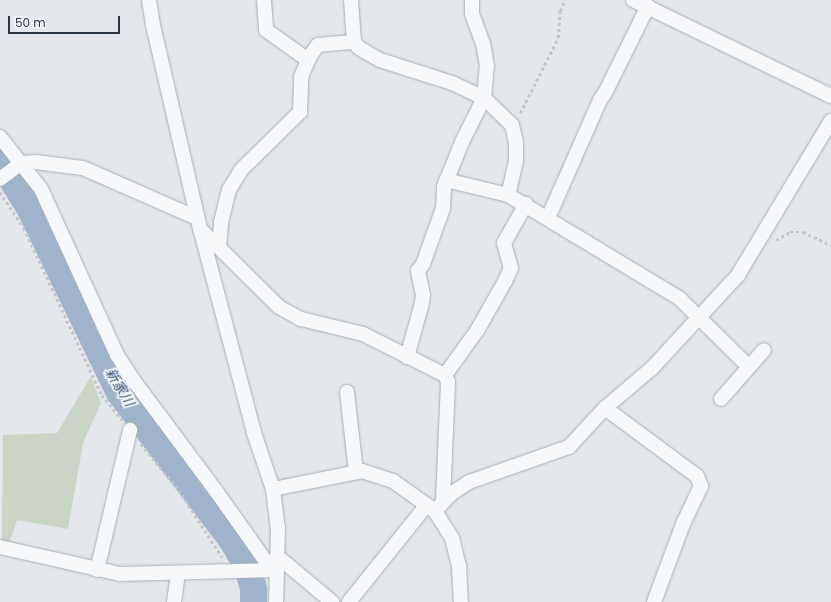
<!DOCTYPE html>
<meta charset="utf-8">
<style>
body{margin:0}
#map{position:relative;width:831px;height:602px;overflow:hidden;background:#e4e7ec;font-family:Poppins,"Noto Sans JP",sans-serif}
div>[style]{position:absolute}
.green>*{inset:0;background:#c9d6c5}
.river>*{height:27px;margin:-13.5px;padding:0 13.5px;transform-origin:13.5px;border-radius:13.5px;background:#9fb4cc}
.path>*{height:2.5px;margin-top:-1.25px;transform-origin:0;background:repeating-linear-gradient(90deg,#c2c5cb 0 3px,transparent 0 6px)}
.roads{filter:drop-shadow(0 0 1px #a9aeb7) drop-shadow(0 0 1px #a9aeb7)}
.street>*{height:14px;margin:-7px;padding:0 7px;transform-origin:7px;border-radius:7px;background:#f7f8fa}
span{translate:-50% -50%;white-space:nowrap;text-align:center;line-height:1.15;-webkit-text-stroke:3.5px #f4f6f9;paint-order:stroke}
.water-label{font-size:14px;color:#34527a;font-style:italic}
.scale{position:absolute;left:8px;top:16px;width:112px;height:18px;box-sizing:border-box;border:2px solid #2b3445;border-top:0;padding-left:5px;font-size:12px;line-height:14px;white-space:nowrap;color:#2b3445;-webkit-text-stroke:3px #f4f6f9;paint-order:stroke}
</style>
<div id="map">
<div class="green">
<div style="clip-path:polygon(91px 376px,101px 403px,83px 443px,68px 529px,17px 520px,9px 544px,2px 542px,3px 435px,57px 433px)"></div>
</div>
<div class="river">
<div style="left:0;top:161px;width:54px;rotate:57.8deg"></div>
<div style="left:29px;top:207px;width:206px;rotate:64.1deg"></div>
<div style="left:119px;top:392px;width:185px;rotate:52.7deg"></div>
<div style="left:231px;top:539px;width:31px;rotate:59deg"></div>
<div style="left:247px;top:566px;width:24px;rotate:75deg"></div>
<div style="left:253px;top:589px;width:13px;rotate:90deg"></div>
</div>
<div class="path">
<div style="left:520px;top:113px;width:84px;rotate:-63.1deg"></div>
<div style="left:558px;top:38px;width:27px;rotate:-86deg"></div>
<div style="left:560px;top:11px;width:12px;rotate:-66deg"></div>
<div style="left:0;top:192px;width:43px;rotate:56.3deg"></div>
<div style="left:24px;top:228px;width:184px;rotate:65deg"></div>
<div style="left:102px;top:395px;width:32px;rotate:51deg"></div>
<div style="left:776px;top:240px;width:16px;rotate:-30deg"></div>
<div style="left:790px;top:232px;width:13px"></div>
<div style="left:803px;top:232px;width:31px;rotate:25deg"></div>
<div style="left:141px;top:444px;width:60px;rotate:50.4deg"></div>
<div style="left:179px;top:490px;width:80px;rotate:57.3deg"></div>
</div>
<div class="roads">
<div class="street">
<div style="left:149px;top:0;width:25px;rotate:81deg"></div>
<div style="left:153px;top:25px;width:208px;rotate:77deg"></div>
<div style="left:200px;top:228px;width:212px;rotate:75.2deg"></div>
<div style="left:254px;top:433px;width:59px;rotate:71.3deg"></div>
<div style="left:273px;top:489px;width:39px;rotate:83deg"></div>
<div style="left:278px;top:528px;width:74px;rotate:91.5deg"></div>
<div style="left:264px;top:0;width:30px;rotate:86deg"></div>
<div style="left:266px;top:30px;width:52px;rotate:35.5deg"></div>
<div style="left:351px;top:0;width:42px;rotate:85.9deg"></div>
<div style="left:354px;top:42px;width:8px;rotate:50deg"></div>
<div style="left:359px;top:48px;width:24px;rotate:30deg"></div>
<div style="left:380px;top:60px;width:76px;rotate:17.7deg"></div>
<div style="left:452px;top:83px;width:35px;rotate:25deg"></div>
<div style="left:484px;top:98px;width:39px;rotate:44deg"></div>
<div style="left:512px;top:125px;width:17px;rotate:77deg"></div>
<div style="left:516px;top:142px;width:19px;rotate:90deg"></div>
<div style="left:516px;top:161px;width:35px;rotate:103deg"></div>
<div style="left:633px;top:0;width:220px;rotate:25.9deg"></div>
<div style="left:0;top:137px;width:66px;rotate:51.7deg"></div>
<div style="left:41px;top:189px;width:183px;rotate:65.4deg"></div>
<div style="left:117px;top:355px;width:31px;rotate:57deg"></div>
<div style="left:134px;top:381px;width:137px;rotate:53.3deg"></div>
<div style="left:216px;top:491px;width:97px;rotate:54.7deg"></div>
<div style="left:0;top:179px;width:26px;rotate:-37deg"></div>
<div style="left:21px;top:163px;width:15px;rotate:-4deg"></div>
<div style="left:36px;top:162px;width:47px;rotate:7.3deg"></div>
<div style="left:83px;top:168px;width:124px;rotate:23.7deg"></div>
<div style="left:446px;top:180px;width:64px;rotate:13.6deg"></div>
<div style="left:508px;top:195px;width:200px;rotate:31.1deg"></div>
<div style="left:679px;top:298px;width:98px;rotate:44.6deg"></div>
<div style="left:548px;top:218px;width:129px;rotate:-66.2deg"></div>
<div style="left:600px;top:100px;width:9px;rotate:-54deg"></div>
<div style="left:605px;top:93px;width:97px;rotate:-63.7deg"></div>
<div style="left:200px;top:229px;width:111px;rotate:44.6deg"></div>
<div style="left:279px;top:307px;width:25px;rotate:29deg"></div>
<div style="left:301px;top:319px;width:64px;rotate:13.6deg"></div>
<div style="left:363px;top:334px;width:92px;rotate:26.6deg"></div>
<div style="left:445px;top:375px;width:8px;rotate:67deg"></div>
<div style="left:448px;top:382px;width:120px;rotate:92.4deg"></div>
<div style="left:219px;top:247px;width:25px;rotate:-85deg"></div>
<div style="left:221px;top:222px;width:33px;rotate:-76deg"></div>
<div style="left:229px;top:190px;width:23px;rotate:-59deg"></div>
<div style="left:241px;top:170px;width:83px;rotate:-44.5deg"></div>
<div style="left:300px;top:112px;width:35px;rotate:-88deg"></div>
<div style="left:301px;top:77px;width:23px;rotate:-67deg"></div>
<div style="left:310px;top:56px;width:14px;rotate:-54deg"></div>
<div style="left:318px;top:45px;width:36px;rotate:-5deg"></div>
<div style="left:407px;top:357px;width:56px;rotate:-74.5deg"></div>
<div style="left:422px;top:303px;width:8px;rotate:-83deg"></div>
<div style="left:423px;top:295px;width:25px;rotate:-102deg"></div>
<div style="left:418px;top:271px;width:9px;rotate:-54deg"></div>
<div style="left:423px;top:264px;width:59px;rotate:-70.3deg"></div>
<div style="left:443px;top:208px;width:21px;rotate:-87deg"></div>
<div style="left:444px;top:187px;width:48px;rotate:-68.2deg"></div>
<div style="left:462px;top:142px;width:49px;rotate:-63.4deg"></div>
<div style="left:484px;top:98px;width:32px;rotate:-85deg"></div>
<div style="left:487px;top:66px;width:22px;rotate:-100deg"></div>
<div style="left:483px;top:44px;width:33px;rotate:-110deg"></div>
<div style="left:472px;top:13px;width:13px;rotate:-90deg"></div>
<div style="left:445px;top:375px;width:57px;rotate:-54.3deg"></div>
<div style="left:478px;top:329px;width:55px;rotate:-60.6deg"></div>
<div style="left:505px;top:281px;width:14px;rotate:-65deg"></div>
<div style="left:511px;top:268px;width:26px;rotate:-106deg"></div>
<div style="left:504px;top:243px;width:45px;rotate:-60.6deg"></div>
<div style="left:347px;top:392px;width:81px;rotate:83.6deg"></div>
<div style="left:721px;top:399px;width:65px;rotate:-48.7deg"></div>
<div style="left:605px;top:408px;width:114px;rotate:36.5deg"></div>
<div style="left:697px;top:476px;width:11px;rotate:68deg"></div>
<div style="left:701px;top:486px;width:42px;rotate:115.3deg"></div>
<div style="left:683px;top:524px;width:83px;rotate:110.4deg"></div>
<div style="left:273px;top:489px;width:91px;rotate:-11.4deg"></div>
<div style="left:362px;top:471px;width:33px;rotate:18deg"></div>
<div style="left:393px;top:481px;width:52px;rotate:35.5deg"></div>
<div style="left:435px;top:511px;width:32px;rotate:58deg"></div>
<div style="left:452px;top:538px;width:29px;rotate:76deg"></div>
<div style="left:459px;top:566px;width:36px;rotate:87deg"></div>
<div style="left:435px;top:511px;width:23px;rotate:-47deg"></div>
<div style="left:451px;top:494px;width:22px;rotate:-34deg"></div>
<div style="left:469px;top:482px;width:106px;rotate:-19.3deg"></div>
<div style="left:569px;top:447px;width:53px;rotate:-47.3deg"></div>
<div style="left:605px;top:408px;width:62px;rotate:-40.4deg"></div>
<div style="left:652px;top:368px;width:127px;rotate:-47.2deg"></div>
<div style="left:738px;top:275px;width:180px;rotate:-58.9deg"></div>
<div style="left:0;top:547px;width:123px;rotate:12.7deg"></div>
<div style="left:120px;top:574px;width:157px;rotate:-1.5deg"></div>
<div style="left:277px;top:556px;width:72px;rotate:39.9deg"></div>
<div style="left:97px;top:570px;width:144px;rotate:-76.7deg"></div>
<div style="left:174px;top:602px;width:29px;rotate:-82deg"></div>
<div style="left:349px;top:602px;width:123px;rotate:-51.3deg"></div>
</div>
</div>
<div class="water-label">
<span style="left:120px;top:387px;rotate:59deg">新家川</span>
</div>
<div class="scale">50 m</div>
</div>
